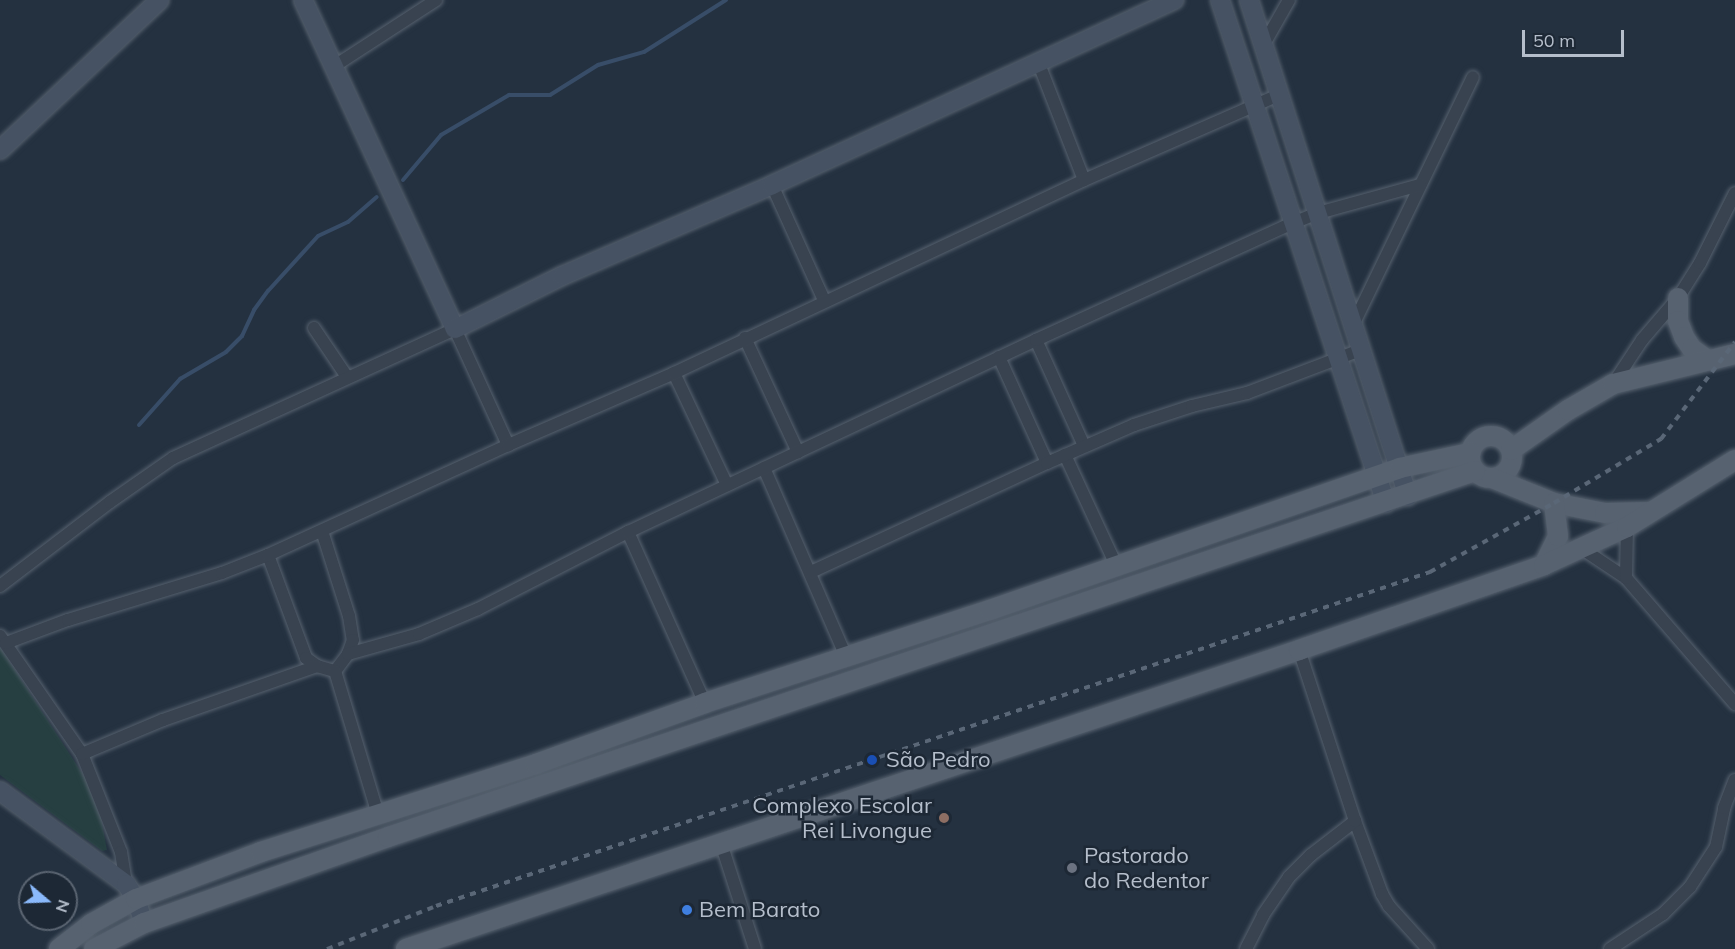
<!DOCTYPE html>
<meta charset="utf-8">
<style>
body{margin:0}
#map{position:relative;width:1735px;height:949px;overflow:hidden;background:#243140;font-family:Mulish,sans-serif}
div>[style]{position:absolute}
.green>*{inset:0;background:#263f41}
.stream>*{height:4px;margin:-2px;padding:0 2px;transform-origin:2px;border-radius:2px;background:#384d68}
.roads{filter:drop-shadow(0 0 2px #56616e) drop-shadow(0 0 2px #56616e)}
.street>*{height:12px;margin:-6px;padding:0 6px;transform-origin:6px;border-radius:6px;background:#394350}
.secondary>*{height:18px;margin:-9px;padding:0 9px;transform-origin:9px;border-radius:9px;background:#465263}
.primary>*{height:20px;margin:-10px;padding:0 10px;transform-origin:10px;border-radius:10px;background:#576270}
.primary>.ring{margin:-10px;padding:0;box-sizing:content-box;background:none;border:20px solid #576270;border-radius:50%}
.rail>*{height:4px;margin-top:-2px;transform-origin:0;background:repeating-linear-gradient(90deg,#5a6777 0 6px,transparent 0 12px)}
.dots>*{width:16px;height:16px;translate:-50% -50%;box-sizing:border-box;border:3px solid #1d2835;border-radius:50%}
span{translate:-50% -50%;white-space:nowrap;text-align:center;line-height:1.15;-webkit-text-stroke:5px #1d2835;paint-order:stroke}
.poi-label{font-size:22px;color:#b5becb}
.left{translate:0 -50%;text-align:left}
.right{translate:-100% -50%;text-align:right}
.north{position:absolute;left:18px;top:871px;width:60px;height:60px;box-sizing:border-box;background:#1d2835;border:2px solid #5a6471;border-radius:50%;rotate:109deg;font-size:16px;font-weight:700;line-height:24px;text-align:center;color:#b5becb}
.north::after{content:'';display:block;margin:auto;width:21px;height:27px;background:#8ab9fb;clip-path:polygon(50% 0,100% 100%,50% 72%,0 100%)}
.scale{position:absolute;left:1522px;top:30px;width:102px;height:27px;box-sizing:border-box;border:3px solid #b5becb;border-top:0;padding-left:8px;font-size:18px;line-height:21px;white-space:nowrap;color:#b5becb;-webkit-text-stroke:4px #1d2835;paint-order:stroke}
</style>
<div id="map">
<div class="green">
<div style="clip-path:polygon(0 647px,86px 779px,101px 818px,107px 850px,102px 851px,0 775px)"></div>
</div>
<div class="stream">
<div style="left:403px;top:180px;width:59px;rotate:-49.8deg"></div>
<div style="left:441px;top:135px;width:79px;rotate:-30.5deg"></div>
<div style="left:509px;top:95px;width:41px"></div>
<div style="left:550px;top:95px;width:57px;rotate:-32deg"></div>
<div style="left:598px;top:65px;width:48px;rotate:-15.8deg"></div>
<div style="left:644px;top:52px;width:97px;rotate:-32.4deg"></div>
<div style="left:139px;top:425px;width:62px;rotate:-48.3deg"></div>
<div style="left:180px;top:379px;width:53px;rotate:-30.4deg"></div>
<div style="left:226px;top:352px;width:23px;rotate:-45deg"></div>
<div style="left:242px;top:336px;width:29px;rotate:-65deg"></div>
<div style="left:254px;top:310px;width:24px;rotate:-54deg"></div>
<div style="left:268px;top:291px;width:74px;rotate:-47.7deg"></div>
<div style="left:318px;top:236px;width:33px;rotate:-25deg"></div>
<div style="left:348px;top:222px;width:38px;rotate:-41deg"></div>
</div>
<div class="roads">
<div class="street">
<div style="left:1264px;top:44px;width:51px;rotate:-60.4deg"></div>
<div style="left:1039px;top:64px;width:124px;rotate:68.8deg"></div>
<div style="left:333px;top:67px;width:123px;rotate:-33deg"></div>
<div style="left:772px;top:185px;width:126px;rotate:65.7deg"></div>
<div style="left:1354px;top:323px;width:273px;rotate:-64.2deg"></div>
<div style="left:314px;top:328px;width:59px;rotate:56deg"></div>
<div style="left:745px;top:338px;width:126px;rotate:65.1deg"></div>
<div style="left:1036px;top:340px;width:116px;rotate:65.6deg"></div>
<div style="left:999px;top:357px;width:116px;rotate:65.6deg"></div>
<div style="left:674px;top:373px;width:124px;rotate:64.7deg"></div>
<div style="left:1613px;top:384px;width:53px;rotate:-56.6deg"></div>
<div style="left:1642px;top:340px;width:55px;rotate:-49.4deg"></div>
<div style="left:1678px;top:298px;width:41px;rotate:-57.8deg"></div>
<div style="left:1700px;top:263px;width:78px;rotate:-63.4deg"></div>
<div style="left:1065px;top:455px;width:121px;rotate:65.1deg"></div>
<div style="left:764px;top:468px;width:206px;rotate:66.5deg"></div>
<div style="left:322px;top:531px;width:89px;rotate:72.4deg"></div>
<div style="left:349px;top:616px;width:24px;rotate:81deg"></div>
<div style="left:353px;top:640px;width:15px;rotate:110deg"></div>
<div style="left:348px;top:654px;width:21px;rotate:127deg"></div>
<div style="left:628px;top:532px;width:188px;rotate:65.8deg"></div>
<div style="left:1581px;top:548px;width:54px;rotate:33.7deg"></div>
<div style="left:1626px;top:578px;width:167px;rotate:49.1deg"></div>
<div style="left:268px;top:555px;width:110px;rotate:69.7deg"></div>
<div style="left:306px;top:658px;width:14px;rotate:36deg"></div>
<div style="left:317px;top:666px;width:19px;rotate:16deg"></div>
<div style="left:811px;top:572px;width:260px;rotate:-24.8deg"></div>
<div style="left:1047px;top:463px;width:95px;rotate:-23.6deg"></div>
<div style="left:1134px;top:425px;width:61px;rotate:-18.1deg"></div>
<div style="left:1192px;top:406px;width:57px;rotate:-13.3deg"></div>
<div style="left:1247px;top:393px;width:124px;rotate:-20.8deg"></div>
<div style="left:1626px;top:578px;width:51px;rotate:-88.9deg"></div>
<div style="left:0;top:586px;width:138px;rotate:-37.4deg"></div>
<div style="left:110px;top:502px;width:77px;rotate:-34.9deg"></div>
<div style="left:173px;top:458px;width:310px;rotate:-24.6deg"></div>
<div style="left:455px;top:329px;width:128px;rotate:65.4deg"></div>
<div style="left:0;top:636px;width:144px;rotate:55.2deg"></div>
<div style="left:82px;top:754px;width:105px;rotate:68.3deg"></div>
<div style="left:121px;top:852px;width:32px;rotate:81deg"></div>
<div style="left:6px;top:643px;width:66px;rotate:-20.4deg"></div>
<div style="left:68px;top:620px;width:161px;rotate:-17deg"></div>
<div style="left:222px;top:573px;width:49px;rotate:-21.4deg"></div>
<div style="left:268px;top:555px;width:264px;rotate:-24.6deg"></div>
<div style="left:508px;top:445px;width:181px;rotate:-23.4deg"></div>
<div style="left:674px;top:373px;width:453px;rotate:-25.2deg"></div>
<div style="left:1084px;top:180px;width:215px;rotate:-23.6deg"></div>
<div style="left:348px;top:654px;width:74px;rotate:-15.7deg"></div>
<div style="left:419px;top:634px;width:64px;rotate:-23deg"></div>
<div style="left:478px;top:609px;width:169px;rotate:-27.2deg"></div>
<div style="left:628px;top:532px;width:451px;rotate:-25.2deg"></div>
<div style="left:1036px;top:340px;width:282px;rotate:-24.5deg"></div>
<div style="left:1293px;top:223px;width:27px;rotate:-22deg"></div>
<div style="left:1318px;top:213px;width:106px;rotate:-15.4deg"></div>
<div style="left:335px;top:671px;width:149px;rotate:73.3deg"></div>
<div style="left:82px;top:754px;width:88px;rotate:-22.8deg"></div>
<div style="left:163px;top:720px;width:163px;rotate:-19.3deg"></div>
<div style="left:1355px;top:821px;width:78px;rotate:69.7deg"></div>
<div style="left:1382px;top:894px;width:14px;rotate:60deg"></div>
<div style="left:1389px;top:906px;width:58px;rotate:47.8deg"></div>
<div style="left:721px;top:843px;width:111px;rotate:72.2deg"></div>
<div style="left:1246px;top:949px;width:38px;rotate:-63deg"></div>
<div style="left:1263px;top:915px;width:46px;rotate:-55.6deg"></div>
<div style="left:1289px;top:877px;width:31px;rotate:-45deg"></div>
<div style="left:1311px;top:855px;width:56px;rotate:-37.7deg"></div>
<div style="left:1355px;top:821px;width:180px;rotate:-108.1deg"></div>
<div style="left:1610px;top:949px;width:64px;rotate:-33.4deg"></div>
<div style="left:1663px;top:914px;width:38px;rotate:-45deg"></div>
<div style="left:1690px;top:887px;width:48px;rotate:-57deg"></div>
<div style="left:1716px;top:847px;width:40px;rotate:-78deg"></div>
<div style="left:1724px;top:808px;width:30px;rotate:-69deg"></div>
</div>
<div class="secondary">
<div style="left:303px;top:0;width:362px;rotate:65.2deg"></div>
<div style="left:455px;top:329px;width:119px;rotate:-26.4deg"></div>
<div style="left:562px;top:276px;width:229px;rotate:-23.4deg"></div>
<div style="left:772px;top:185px;width:443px;rotate:-24.7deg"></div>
<div style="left:1220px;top:0;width:530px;rotate:71.74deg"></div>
<div style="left:1249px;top:0;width:521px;rotate:72.23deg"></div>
<div style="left:0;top:150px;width:219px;rotate:-43.2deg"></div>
<div style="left:0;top:791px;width:157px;rotate:36.4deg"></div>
<div style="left:126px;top:884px;width:18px;rotate:56deg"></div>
<div style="left:136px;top:899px;width:25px;rotate:72deg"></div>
</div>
<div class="primary">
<div style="left:1678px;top:298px;width:23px;rotate:90deg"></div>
<div style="left:1678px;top:321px;width:17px;rotate:69deg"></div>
<div style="left:1684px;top:337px;width:14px;rotate:56deg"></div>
<div style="left:1692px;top:349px;width:19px;rotate:35deg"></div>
<div class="ring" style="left:1470px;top:436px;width:22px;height:22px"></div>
<div style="left:1511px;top:450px;width:70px;rotate:-35.1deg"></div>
<div style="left:1568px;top:410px;width:52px;rotate:-30deg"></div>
<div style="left:1613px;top:384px;width:126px;rotate:-13.8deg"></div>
<div style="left:1492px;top:478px;width:67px;rotate:22deg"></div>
<div style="left:1554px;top:503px;width:52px;rotate:11.1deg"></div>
<div style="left:1605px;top:513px;width:44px;rotate:-1.3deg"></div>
<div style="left:1544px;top:565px;width:32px;rotate:-64deg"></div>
<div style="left:1558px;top:536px;width:33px;rotate:-97deg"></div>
<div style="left:59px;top:949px;width:41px;rotate:-38deg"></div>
<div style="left:91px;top:924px;width:51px;rotate:-29.1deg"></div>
<div style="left:136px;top:899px;width:134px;rotate:-20.6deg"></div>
<div style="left:261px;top:852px;width:289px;rotate:-17.7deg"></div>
<div style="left:536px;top:764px;width:180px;rotate:-19.8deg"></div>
<div style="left:705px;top:703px;width:300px;rotate:-18.1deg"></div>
<div style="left:990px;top:610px;width:434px;rotate:-19.1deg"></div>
<div style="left:1400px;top:468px;width:72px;rotate:-12.1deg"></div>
<div style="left:94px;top:949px;width:56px;rotate:-27.5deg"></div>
<div style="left:144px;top:923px;width:259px;rotate:-19.4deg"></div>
<div style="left:388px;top:837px;width:1147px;rotate:-18.61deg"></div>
<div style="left:406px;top:949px;width:942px;rotate:-18.51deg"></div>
<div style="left:1299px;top:650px;width:259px;rotate:-19.1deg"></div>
<div style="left:1544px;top:565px;width:91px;rotate:-24.6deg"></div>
<div style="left:1627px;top:527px;width:127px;rotate:-31.8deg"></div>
</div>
</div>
<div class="rail">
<div style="left:327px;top:949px;width:117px;rotate:-21.5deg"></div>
<div style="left:436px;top:906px;width:1049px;rotate:-18.57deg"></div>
<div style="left:1430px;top:572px;width:142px;rotate:-29.1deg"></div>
<div style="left:1554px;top:503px;width:125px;rotate:-30.9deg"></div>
<div style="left:1661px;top:439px;width:122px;rotate:-52.7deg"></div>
</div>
<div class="dots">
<div style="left:872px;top:760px;background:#1a4fb4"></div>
<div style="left:944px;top:818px;background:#8d6e63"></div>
<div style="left:1072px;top:868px;background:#6b7280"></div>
<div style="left:687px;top:910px;background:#3f7fe0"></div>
</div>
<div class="poi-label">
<span class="left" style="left:886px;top:760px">São Pedro</span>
<span class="right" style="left:932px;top:818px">Complexo Escolar<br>Rei Livongue</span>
<span class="left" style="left:1084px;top:868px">Pastorado<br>do Redentor</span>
<span class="left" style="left:699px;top:910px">Bem Barato</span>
</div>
<div class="north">N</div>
<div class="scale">50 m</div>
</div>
